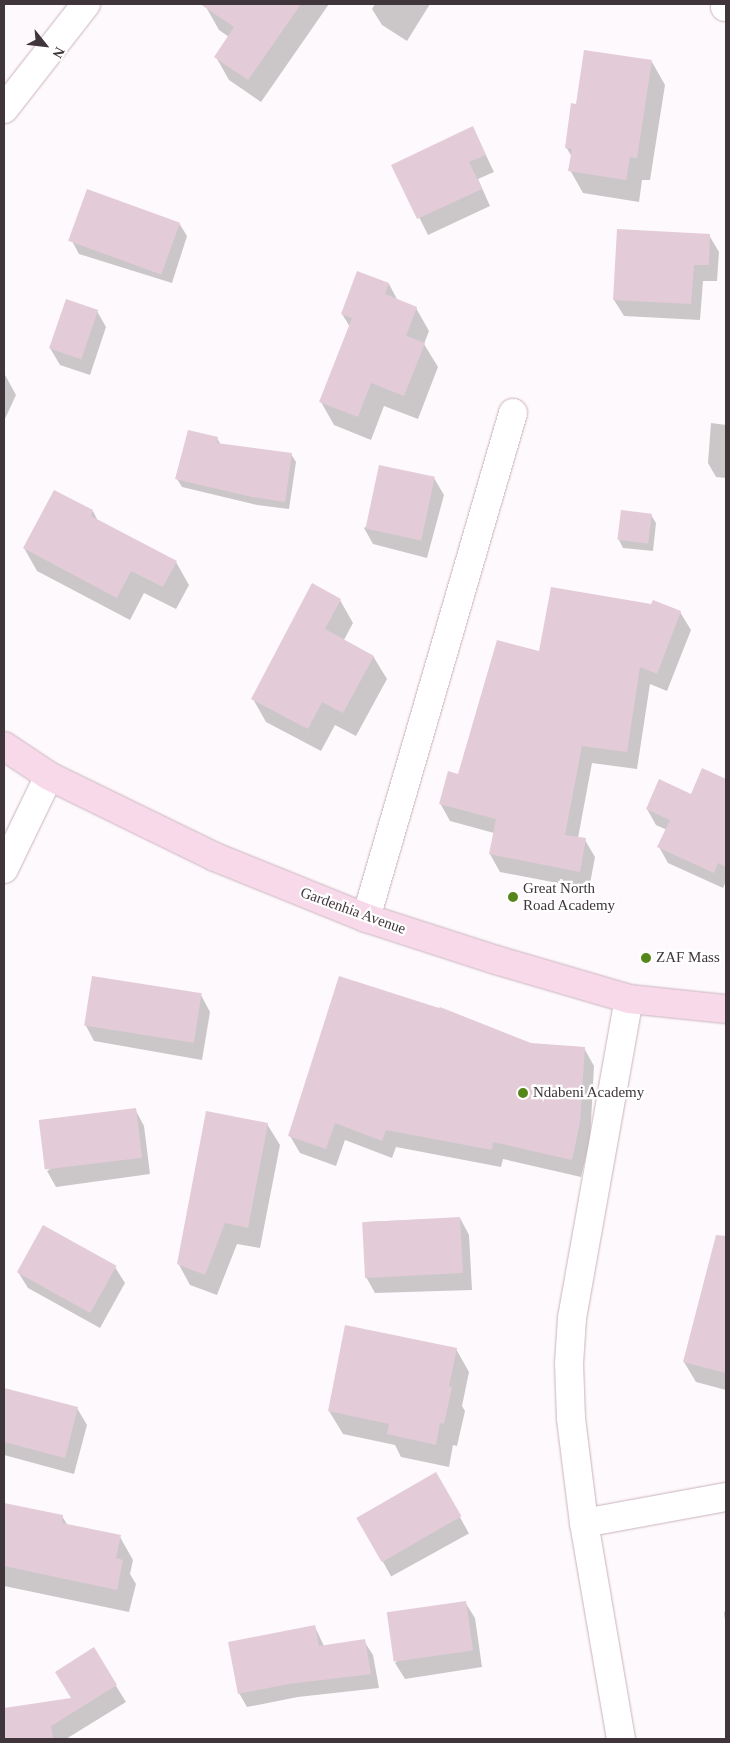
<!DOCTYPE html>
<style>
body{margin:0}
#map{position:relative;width:730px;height:1743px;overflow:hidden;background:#fef9fc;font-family:"Times New Roman",serif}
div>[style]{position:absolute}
.shadow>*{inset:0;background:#0003;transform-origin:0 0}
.building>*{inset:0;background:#e3ccd7;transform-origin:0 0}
.roads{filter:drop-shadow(0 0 1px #c9b3be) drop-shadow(0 0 1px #c9b3be)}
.minor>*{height:28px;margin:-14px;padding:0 14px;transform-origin:14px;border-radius:14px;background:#fff}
.major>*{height:28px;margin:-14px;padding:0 14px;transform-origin:14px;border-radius:14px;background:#f8d9e9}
.dots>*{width:14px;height:14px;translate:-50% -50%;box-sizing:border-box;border:2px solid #fff;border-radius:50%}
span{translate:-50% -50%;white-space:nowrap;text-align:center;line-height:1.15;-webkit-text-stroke:4.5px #fff;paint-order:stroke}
.poi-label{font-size:15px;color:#3f353a}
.left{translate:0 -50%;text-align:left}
.street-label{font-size:15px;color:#3f353a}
.frame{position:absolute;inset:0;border:5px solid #3f353a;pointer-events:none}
.north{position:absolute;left:20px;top:20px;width:50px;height:50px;-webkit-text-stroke:4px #fff;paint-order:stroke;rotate:119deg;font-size:14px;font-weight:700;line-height:20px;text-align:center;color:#3f353a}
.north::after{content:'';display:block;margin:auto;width:18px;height:22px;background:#3f353a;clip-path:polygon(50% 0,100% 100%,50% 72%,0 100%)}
</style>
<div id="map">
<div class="shadow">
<div style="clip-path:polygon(208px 4px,329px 4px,261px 102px,229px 80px,216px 57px,229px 37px,219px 30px,206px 7px)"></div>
<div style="clip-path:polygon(375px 4px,430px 4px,407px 41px,382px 25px,372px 9px)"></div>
<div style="clip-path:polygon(652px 62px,665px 85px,650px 180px,642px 180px,639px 202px,583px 193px,570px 170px,572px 157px,566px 147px,577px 105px)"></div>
<div style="clip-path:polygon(473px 128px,494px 172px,478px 179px,490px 206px,428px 235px,393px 165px)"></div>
<div style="clip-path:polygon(179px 223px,187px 236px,172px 283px,79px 254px,72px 241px)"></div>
<div style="clip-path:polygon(709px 235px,719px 252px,717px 281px,703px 281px,700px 320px,624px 316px,614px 300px)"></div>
<div style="clip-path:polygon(358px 273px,389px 284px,398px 301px,416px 308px,429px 331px,424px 344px,438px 367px,418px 419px,384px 406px,371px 440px,334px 425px,321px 402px,350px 327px,342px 314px)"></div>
<div style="clip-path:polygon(97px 311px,106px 327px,90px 375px,60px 365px,50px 348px)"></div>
<div style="clip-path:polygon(4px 373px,16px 395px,4px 421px)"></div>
<div style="clip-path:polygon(711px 423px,726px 425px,726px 478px,716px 477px,708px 463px)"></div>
<div style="clip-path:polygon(217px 438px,221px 445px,291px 454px,296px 462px,289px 509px,257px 505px,182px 487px,177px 479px)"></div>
<div style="clip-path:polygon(434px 478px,444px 495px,427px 558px,373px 544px,364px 528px)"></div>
<div style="clip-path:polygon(93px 511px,98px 521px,176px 562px,189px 585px,176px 609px,144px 593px,130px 620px,37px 571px,24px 548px)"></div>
<div style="clip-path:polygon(651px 515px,656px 523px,653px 551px,623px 548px,619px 540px)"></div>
<div style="clip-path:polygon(340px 600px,353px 623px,344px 640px,373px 656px,387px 679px,356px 736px,335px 725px,321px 751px,266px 722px,253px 699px)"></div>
<div style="clip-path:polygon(680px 612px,691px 630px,667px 691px,650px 684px,637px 769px,592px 763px,578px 838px,585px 840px,595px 857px,589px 889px,500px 872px,490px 854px,494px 833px,450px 821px,440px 803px,540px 653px)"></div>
<div style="clip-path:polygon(703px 770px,726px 781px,726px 881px,723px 888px,668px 863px,659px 847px,667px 830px,656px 825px,647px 809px,692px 795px)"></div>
<div style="clip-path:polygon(201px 995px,210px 1012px,202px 1060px,94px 1041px,85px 1024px)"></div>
<div style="clip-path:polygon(531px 1044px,584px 1048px,594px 1066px,590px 1140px,581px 1177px,503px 1159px,501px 1167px,396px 1147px,392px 1158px,345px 1140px,336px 1166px,300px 1153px,290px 1136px)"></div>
<div style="clip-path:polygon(135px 1109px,144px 1126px,150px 1174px,56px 1187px,47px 1171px)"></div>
<div style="clip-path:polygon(267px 1124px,280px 1145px,260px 1248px,237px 1244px,217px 1295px,190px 1285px,178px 1263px)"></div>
<div style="clip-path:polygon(460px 1218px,469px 1235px,472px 1290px,375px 1293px,366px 1277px,364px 1222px)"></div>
<div style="clip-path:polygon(115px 1267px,125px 1283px,100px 1328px,28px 1288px,18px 1272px)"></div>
<div style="clip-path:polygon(708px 1269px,726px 1274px,726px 1390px,696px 1382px,684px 1362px)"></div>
<div style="clip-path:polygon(456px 1349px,469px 1372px,462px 1406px,465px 1411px,457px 1446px,453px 1445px,449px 1467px,401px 1457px,395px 1445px,343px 1434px,329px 1411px)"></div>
<div style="clip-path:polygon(4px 1389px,77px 1408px,87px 1425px,74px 1474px,4px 1455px)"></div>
<div style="left:436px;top:1474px;width:68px;height:89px;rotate:61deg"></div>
<div style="clip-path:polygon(4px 1504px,62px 1516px,68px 1526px,120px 1537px,133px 1560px,130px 1574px,136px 1584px,129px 1612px,4px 1586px)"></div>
<div style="clip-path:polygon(465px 1602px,475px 1618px,482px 1667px,405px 1679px,395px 1663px)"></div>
<div style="clip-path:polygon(726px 1611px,726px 1629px,724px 1612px)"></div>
<div style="clip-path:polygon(315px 1627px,324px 1646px,364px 1641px,373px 1655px,379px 1688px,298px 1697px,247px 1707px,239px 1693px)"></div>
<div style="clip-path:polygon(93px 1649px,126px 1702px,66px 1739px,4px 1739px,4px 1709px,72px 1699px)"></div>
</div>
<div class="building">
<div style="clip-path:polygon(200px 4px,301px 4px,248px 80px,214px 57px,234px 27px)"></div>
<div style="clip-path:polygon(584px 50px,652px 60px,637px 158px,630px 157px,626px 180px,568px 171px,572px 149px,565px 148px,571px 103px,576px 104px)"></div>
<div style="clip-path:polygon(473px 126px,486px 155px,469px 162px,482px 189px,417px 219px,391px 165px)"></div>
<div style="left:87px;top:189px;width:99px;height:55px;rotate:20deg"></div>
<div style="clip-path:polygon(617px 229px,710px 234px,709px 265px,694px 265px,691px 304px,613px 300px)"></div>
<div style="clip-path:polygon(357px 271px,389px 283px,385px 294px,417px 307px,406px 336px,425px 343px,404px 396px,371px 383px,358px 417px,319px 402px,352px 318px,341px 314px)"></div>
<div style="left:66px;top:299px;width:34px;height:52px;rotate:19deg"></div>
<div style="clip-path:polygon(188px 430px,218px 437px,217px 443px,292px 453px,285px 502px,252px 497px,175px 479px)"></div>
<div style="left:379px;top:465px;width:57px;height:65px;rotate:12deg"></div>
<div style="clip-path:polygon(54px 490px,93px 510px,91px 516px,177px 561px,163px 587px,131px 571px,117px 598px,23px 548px)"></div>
<div style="left:621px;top:510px;width:31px;height:30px;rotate:7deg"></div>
<div style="clip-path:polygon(312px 583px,341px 599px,325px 629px,374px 656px,343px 713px,322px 702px,308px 729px,251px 699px)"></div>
<div style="clip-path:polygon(551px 587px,651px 604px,653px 600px,681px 611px,657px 674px,640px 667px,627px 752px,582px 746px,565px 835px,586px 838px,580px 872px,489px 854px,496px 819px,439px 804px,448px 771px,458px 774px,497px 640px,539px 651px)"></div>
<div style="clip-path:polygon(702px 768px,726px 779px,726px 867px,718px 863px,714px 873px,657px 847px,670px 820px,646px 809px,659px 779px,691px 794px)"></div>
<div style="left:92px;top:976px;width:111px;height:50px;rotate:9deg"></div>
<div style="clip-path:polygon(339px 976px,439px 1008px,440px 1007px,531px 1043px,585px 1047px,580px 1122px,572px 1160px,493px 1142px,492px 1150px,386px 1130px,382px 1141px,335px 1123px,326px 1149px,288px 1136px)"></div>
<div style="left:136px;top:1108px;width:50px;height:98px;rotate:83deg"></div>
<div style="clip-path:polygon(206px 1111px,268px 1123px,248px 1228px,225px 1223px,205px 1275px,177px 1264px)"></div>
<div style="left:460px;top:1217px;width:56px;height:98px;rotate:87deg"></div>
<div style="left:43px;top:1225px;width:84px;height:54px;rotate:29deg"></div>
<div style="clip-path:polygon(716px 1235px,726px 1236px,726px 1373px,683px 1362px)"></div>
<div style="clip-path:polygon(345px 1325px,457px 1348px,449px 1386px,452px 1387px,444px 1424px,440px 1423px,436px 1445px,387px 1434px,389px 1424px,328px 1411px)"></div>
<div style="clip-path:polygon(4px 1388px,78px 1407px,65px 1458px,4px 1442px)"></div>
<div style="left:436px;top:1472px;width:51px;height:92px;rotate:60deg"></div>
<div style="clip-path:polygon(4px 1503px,63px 1515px,62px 1523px,121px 1535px,116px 1558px,123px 1560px,117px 1590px,4px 1566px)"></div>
<div style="left:466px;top:1601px;width:50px;height:80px;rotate:82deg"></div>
<div style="clip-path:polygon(315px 1625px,319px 1646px,365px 1639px,371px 1674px,289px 1684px,238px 1694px,228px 1642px)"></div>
<div style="clip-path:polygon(94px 1647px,117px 1685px,51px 1726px,53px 1739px,4px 1739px,4px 1708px,71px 1698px,55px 1672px)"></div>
</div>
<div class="roads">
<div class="minor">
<div style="left:725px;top:7px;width:1px"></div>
<div style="left:4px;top:109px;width:133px;rotate:-52deg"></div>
<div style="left:4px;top:869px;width:103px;rotate:-64.2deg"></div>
<div style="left:366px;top:918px;width:526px;rotate:-73.77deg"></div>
<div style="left:584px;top:1523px;width:144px;rotate:-10.4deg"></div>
<div style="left:621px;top:1739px;width:219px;rotate:-99.7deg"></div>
<div style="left:584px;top:1523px;width:106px;rotate:-97.1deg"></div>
<div style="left:571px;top:1418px;width:54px;rotate:-92.1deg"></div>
<div style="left:569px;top:1364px;width:46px;rotate:-86.3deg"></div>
<div style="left:572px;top:1318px;width:324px;rotate:-79.9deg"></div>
</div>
<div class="major">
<div style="left:4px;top:746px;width:54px;rotate:33.7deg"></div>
<div style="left:49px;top:776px;width:185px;rotate:26deg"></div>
<div style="left:215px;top:857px;width:163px;rotate:22deg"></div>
<div style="left:366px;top:918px;width:137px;rotate:17.9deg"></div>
<div style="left:496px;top:960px;width:139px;rotate:16.3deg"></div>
<div style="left:629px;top:999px;width:98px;rotate:5.9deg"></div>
</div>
</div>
<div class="dots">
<div style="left:513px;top:897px;background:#55861a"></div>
<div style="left:646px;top:958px;background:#55861a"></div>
<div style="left:523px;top:1093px;background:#55861a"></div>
</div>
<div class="poi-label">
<span class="left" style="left:523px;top:897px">Great North<br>Road Academy</span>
<span class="left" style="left:656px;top:958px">ZAF Mass</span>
<span class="left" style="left:533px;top:1093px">Ndabeni Academy</span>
</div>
<div class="street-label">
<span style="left:353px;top:911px;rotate:20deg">Gardenhia Avenue</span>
</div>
<div class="frame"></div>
<div class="north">N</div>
</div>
